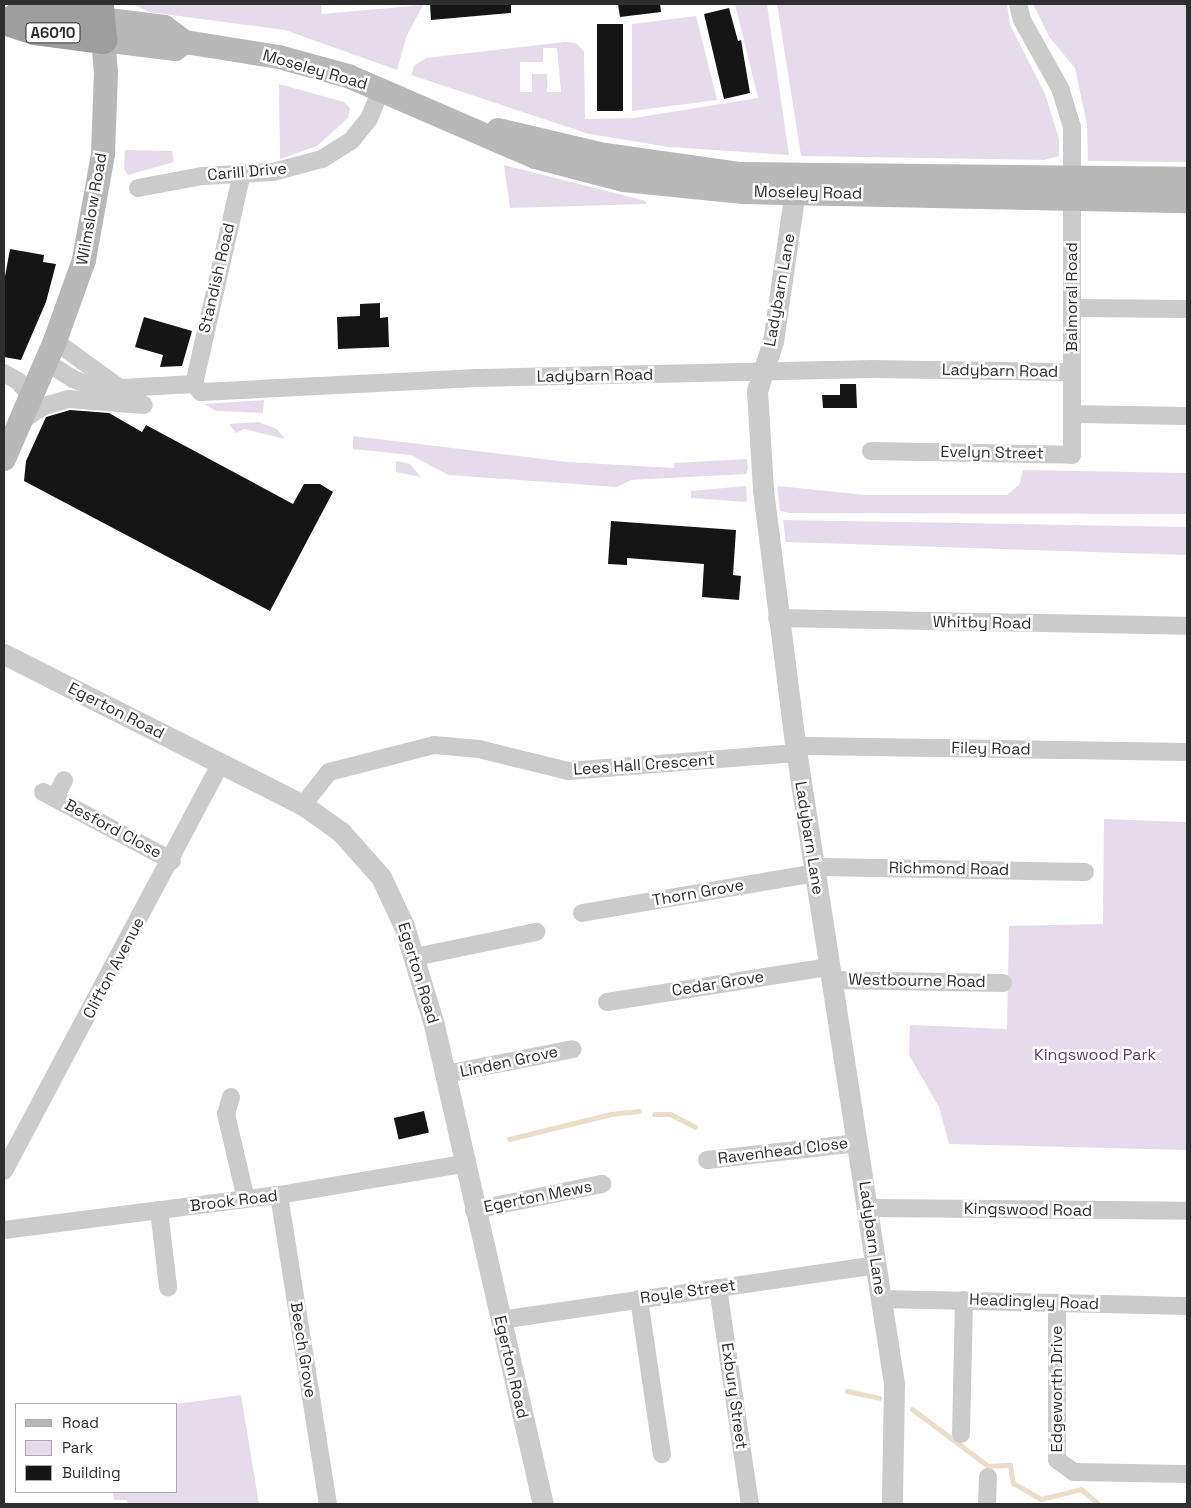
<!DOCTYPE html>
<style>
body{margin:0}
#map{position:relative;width:1191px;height:1508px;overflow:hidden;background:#fff;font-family:"Space Grotesk",sans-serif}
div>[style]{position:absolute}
.green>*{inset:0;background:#e6dbeb}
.stream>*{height:5px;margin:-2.5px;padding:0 2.5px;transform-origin:2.5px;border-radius:2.5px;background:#ebddc7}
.building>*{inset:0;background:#151515;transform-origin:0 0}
.minor>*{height:18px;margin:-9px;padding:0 9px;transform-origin:9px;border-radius:9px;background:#cbcbcb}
.tertiary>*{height:21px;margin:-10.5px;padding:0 10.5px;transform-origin:10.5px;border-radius:10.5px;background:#cbcbcb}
.secondary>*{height:24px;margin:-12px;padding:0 12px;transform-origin:12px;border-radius:12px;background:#b8b8b8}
.trunk>*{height:28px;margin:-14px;padding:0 14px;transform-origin:14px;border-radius:14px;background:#9e9e9e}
span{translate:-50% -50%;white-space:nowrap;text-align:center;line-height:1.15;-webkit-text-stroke:5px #fff;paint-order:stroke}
.shield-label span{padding:1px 4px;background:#fff;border:1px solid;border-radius:4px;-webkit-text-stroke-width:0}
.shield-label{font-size:15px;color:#2e2e2e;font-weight:700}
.street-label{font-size:16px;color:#2e2e2e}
.park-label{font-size:16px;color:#5e3b69}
.frame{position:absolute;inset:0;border:5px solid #2e2e2e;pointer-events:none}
.legend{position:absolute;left:15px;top:1403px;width:162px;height:90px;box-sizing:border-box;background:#fff;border:1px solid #ababab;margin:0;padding:6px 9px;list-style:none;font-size:15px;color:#2e2e2e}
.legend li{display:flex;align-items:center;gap:10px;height:25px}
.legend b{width:25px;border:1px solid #ababab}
</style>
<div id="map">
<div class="green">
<div style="clip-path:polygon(133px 4px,321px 4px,322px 14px,423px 5px,407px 35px,397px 70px,285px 30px,149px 12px)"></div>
<div style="clip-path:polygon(evenodd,735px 4px,767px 4px,789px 155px,669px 147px,589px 134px,411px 75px,414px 66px,426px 58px,565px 42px,576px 43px,584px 51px,585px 119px,634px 118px,758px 98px,735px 4px,543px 48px,557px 48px,561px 92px,547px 92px,547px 74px,532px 74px,532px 92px,520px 92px,520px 62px,543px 62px,543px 48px)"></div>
<div style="clip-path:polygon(777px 4px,1007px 4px,1010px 25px,1045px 94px,1059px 139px,1059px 156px,1044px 160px,801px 156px)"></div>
<div style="clip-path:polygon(1033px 4px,1187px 4px,1187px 162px,1088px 161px,1087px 125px,1075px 68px,1050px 38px)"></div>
<div style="clip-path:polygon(696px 16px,717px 100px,632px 111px,632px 24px)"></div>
<div style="clip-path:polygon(279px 84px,344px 102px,350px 108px,348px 118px,317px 146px,280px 159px)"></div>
<div style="clip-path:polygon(125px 150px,172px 151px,174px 162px,128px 175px,124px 169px)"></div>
<div style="clip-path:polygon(504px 165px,646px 201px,646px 204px,510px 208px)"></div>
<div style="clip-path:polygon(264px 400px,263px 413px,216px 411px,205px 404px)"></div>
<div style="clip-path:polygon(258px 422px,277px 429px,285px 439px,244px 429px,236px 433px,229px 424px)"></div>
<div style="clip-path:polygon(353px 436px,567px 462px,674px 468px,674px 463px,747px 459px,748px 468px,746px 474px,631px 480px,617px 487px,448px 475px,411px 455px,353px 449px)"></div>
<div style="clip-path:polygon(396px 461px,410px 464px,421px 477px,396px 472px)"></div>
<div style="clip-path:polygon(1023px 470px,1187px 473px,1187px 514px,790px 513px,780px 511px,777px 486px,866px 495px,1007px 495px,1019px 485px)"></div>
<div style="clip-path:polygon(746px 486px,747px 502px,691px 498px,691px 491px)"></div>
<div style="clip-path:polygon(783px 520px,1187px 527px,1187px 555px,786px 542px)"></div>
<div style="clip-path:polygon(1104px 819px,1187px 822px,1187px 1150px,949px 1144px,939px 1107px,909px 1055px,910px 1025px,1007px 1029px,1009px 926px,1103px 924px)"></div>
<div style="clip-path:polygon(241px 1395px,259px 1504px,128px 1504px,127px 1500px,114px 1500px,113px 1492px,176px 1492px,176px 1404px)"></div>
</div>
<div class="stream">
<div style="left:654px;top:1114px;width:16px"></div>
<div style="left:670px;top:1114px;width:28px;rotate:27deg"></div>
<div style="left:509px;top:1139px;width:105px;rotate:-13.8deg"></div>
<div style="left:611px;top:1114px;width:28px;rotate:-6deg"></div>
<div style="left:847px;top:1391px;width:33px;rotate:12deg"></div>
<div style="left:912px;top:1409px;width:95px;rotate:36.9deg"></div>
<div style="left:988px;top:1466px;width:22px;rotate:-3deg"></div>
<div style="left:1010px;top:1465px;width:18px;rotate:81deg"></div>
<div style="left:1013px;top:1483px;width:32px;rotate:30deg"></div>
<div style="left:1041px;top:1499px;width:41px;rotate:-14deg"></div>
<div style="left:1081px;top:1489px;width:23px;rotate:41deg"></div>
</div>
<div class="building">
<div style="clip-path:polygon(430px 4px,511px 4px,511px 13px,431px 20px)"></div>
<div style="clip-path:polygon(618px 4px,660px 4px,661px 12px,620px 17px)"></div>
<div style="clip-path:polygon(729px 8px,738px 41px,741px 40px,750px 93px,724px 99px,704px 14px)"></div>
<div style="left:597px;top:24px;width:26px;height:87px"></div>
<div style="clip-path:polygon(10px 249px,44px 255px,43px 262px,56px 264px,46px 302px,21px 360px,4px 357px,4px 282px)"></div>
<div style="clip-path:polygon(380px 303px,380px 318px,388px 317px,389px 347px,338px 349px,337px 317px,360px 316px,360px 304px)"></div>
<div style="clip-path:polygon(144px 317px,192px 331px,182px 366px,160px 367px,163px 355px,135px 347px)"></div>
<div style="clip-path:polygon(840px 384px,856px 384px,857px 408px,823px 408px,822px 395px,840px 395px)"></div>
<div style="clip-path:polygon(70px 410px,109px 413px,142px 432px,146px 425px,293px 504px,304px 484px,320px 484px,333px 492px,270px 611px,24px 481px,26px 461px,46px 417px)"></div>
<div style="clip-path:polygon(611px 521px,736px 530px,733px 575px,741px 576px,739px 600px,702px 597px,704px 564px,627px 558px,627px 565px,608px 564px)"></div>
<div style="left:424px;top:1111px;width:22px;height:31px;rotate:77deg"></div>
</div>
<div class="minor">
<div style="left:138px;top:188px;width:66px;rotate:-10.5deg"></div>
<div style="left:203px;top:176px;width:70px;rotate:-3.3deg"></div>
<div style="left:273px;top:172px;width:51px;rotate:-14.9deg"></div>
<div style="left:322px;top:159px;width:34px;rotate:-32deg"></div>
<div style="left:351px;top:141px;width:28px;rotate:-51deg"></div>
<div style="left:369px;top:119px;width:31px;rotate:-68deg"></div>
<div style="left:1072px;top:308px;width:115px;rotate:0.5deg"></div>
<div style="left:55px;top:341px;width:109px;rotate:36deg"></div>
<div style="left:46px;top:362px;width:32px;rotate:32deg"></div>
<div style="left:73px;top:379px;width:45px;rotate:20.9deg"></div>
<div style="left:4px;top:373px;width:16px;rotate:30deg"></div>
<div style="left:18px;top:381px;width:20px;rotate:49deg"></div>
<div style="left:194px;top:384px;width:11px;rotate:49deg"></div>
<div style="left:201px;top:392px;width:276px;rotate:-2.9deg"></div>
<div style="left:477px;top:378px;width:395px;rotate:-1.3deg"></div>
<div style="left:872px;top:369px;width:200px;rotate:0.9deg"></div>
<div style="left:194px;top:384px;width:217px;rotate:-77.2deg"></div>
<div style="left:122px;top:388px;width:72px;rotate:-3.2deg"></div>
<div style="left:1072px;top:414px;width:115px;rotate:1deg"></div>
<div style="left:21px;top:421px;width:27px;rotate:-33deg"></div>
<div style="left:44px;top:406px;width:26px;rotate:-16deg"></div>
<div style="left:69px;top:399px;width:75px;rotate:4.6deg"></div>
<div style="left:871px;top:451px;width:201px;rotate:1.1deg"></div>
<div style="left:1072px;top:455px;width:328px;rotate:-90deg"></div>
<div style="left:1072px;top:127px;width:39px;rotate:-107deg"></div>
<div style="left:1061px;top:90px;width:80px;rotate:-119.1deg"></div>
<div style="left:1022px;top:20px;width:16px;rotate:-104deg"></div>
<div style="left:777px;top:618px;width:410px;rotate:1.1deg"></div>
<div style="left:43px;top:792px;width:146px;rotate:28.1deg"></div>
<div style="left:55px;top:798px;width:20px;rotate:-63deg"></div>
<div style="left:303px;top:805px;width:42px;rotate:-51.8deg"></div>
<div style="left:329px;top:772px;width:108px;rotate:-14.4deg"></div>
<div style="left:434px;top:745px;width:45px;rotate:5.1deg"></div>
<div style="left:479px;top:749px;width:92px;rotate:13.9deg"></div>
<div style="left:568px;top:771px;width:219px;rotate:-4.5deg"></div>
<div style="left:786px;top:754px;width:22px;rotate:-22deg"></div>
<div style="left:806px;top:746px;width:381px;rotate:0.9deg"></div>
<div style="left:582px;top:913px;width:226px;rotate:-9.7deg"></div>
<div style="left:805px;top:875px;width:21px;rotate:-23deg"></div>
<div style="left:824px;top:867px;width:261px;rotate:1.1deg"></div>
<div style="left:415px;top:957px;width:124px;rotate:-11.7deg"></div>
<div style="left:832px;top:980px;width:171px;rotate:1deg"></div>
<div style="left:607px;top:1002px;width:225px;rotate:-9deg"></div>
<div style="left:446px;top:1074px;width:129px;rotate:-11.1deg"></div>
<div style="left:231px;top:1097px;width:18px;rotate:106deg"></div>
<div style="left:226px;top:1114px;width:87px;rotate:76.8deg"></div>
<div style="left:707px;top:1160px;width:152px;rotate:-6.4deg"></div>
<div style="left:4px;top:1171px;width:461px;rotate:-62deg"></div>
<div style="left:279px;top:1195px;width:313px;rotate:81deg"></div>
<div style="left:870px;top:1208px;width:317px;rotate:0.5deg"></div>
<div style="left:159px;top:1210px;width:78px;rotate:83.3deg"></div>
<div style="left:474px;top:1210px;width:131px;rotate:-11.5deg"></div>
<div style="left:4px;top:1230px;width:277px;rotate:-7.3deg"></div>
<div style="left:279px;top:1195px;width:187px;rotate:-9.6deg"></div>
<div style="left:718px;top:1288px;width:218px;rotate:81.6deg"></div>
<div style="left:639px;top:1299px;width:157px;rotate:81.6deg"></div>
<div style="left:881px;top:1299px;width:306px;rotate:1.3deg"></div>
<div style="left:1057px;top:1303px;width:157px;rotate:90deg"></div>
<div style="left:1057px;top:1460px;width:21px;rotate:35deg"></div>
<div style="left:1074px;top:1472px;width:113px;rotate:1deg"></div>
<div style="left:500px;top:1320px;width:381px;rotate:-8.3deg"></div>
<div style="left:961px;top:1434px;width:134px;rotate:-88.7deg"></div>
<div style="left:987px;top:1504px;width:27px;rotate:-88deg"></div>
</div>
<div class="tertiary">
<div style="left:797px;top:177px;width:166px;rotate:98.3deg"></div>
<div style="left:773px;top:341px;width:52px;rotate:107.7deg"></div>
<div style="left:757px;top:391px;width:99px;rotate:86.5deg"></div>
<div style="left:763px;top:490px;width:262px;rotate:82.8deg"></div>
<div style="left:796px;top:750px;width:642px;rotate:81.21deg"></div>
<div style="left:894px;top:1384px;width:120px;rotate:91deg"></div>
<div style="left:4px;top:654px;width:335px;rotate:26.8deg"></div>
<div style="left:303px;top:805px;width:47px;rotate:35.4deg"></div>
<div style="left:341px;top:832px;width:60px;rotate:48.4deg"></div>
<div style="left:381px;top:877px;width:54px;rotate:64.9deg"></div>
<div style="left:404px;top:926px;width:103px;rotate:73.1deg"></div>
<div style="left:434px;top:1025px;width:491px;rotate:77.2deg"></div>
</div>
<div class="secondary">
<div style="left:101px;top:19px;width:64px;rotate:7.2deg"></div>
<div style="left:164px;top:27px;width:26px;rotate:36deg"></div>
<div style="left:185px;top:42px;width:95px;rotate:9.1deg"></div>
<div style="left:279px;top:57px;width:72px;rotate:15.4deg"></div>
<div style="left:348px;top:76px;width:204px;rotate:23.4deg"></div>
<div style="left:535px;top:157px;width:92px;rotate:14.5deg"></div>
<div style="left:624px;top:180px;width:120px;rotate:5.8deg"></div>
<div style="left:743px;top:192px;width:444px;rotate:1.2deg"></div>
<div style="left:498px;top:130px;width:110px;rotate:13.2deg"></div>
<div style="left:605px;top:155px;width:137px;rotate:8deg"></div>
<div style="left:741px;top:174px;width:446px;rotate:0.6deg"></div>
<div style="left:4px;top:459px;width:129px;rotate:-66.6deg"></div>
<div style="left:55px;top:341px;width:86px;rotate:-70.3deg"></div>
<div style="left:84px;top:260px;width:108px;rotate:-79.8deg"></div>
<div style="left:103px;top:154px;width:81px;rotate:-87.9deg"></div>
<div style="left:106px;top:73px;width:33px;rotate:-95deg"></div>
<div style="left:103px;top:40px;width:73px;rotate:7.1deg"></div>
<div style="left:175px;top:49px;width:12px;rotate:-35deg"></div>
</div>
<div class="trunk">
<div style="left:18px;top:15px;width:83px;rotate:2.8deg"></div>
<div style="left:4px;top:21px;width:33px;rotate:18deg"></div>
<div style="left:35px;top:31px;width:69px;rotate:7.5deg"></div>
<div style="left:103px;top:40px;width:36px;rotate:-95deg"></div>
</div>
<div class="shield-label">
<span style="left:53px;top:33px">A6010</span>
</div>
<div class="street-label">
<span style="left:315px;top:70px;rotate:16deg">Moseley Road</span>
<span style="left:247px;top:172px;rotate:-5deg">Carill Drive</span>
<span style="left:808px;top:193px;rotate:1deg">Moseley Road</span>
<span style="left:92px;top:209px;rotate:-80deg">Wilmslow Road</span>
<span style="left:217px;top:278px;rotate:-77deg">Standish Road</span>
<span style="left:780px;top:290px;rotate:-80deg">Ladybarn Lane</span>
<span style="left:1072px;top:297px;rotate:-90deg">Balmoral Road</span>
<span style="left:1000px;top:371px;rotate:1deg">Ladybarn Road</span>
<span style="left:595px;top:376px;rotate:-1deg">Ladybarn Road</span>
<span style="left:992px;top:453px;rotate:1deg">Evelyn Street</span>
<span style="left:982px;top:623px;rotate:1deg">Whitby Road</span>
<span style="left:116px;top:711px;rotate:27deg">Egerton Road</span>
<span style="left:991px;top:749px;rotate:1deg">Filey Road</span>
<span style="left:644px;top:765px;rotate:-4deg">Lees Hall Crescent</span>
<span style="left:113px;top:829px;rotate:28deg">Besford Close</span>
<span style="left:809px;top:838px;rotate:81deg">Ladybarn Lane</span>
<span style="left:949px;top:869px;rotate:1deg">Richmond Road</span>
<span style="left:698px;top:893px;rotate:-10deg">Thorn Grove</span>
<span style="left:114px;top:968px;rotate:-62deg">Clifton Avenue</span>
<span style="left:418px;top:973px;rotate:73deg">Egerton Road</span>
<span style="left:917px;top:981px;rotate:1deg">Westbourne Road</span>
<span style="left:718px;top:984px;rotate:-9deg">Cedar Grove</span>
<span style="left:509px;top:1062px;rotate:-12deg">Linden Grove</span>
<span style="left:783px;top:1151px;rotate:-7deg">Ravenhead Close</span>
<span style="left:538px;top:1197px;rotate:-11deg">Egerton Mews</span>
<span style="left:234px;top:1201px;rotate:-7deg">Brook Road</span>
<span style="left:1028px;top:1210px;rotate:1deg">Kingswood Road</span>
<span style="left:872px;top:1238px;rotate:82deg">Ladybarn Lane</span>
<span style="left:688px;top:1292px;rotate:-8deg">Royle Street</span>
<span style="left:1034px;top:1302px;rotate:2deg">Headingley Road</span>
<span style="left:303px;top:1350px;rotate:81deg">Beech Grove</span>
<span style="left:511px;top:1367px;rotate:77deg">Egerton Road</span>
<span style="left:1057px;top:1389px;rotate:-90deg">Edgeworth Drive</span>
<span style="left:734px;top:1396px;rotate:82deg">Exbury Street</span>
</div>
<div class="park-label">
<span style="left:1095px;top:1055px">Kingswood Park</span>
</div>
<div class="frame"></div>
<ul class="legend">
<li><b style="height:6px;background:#b8b8b8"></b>Road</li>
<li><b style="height:14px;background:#e6dbeb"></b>Park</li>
<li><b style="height:14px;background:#151515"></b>Building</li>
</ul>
</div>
